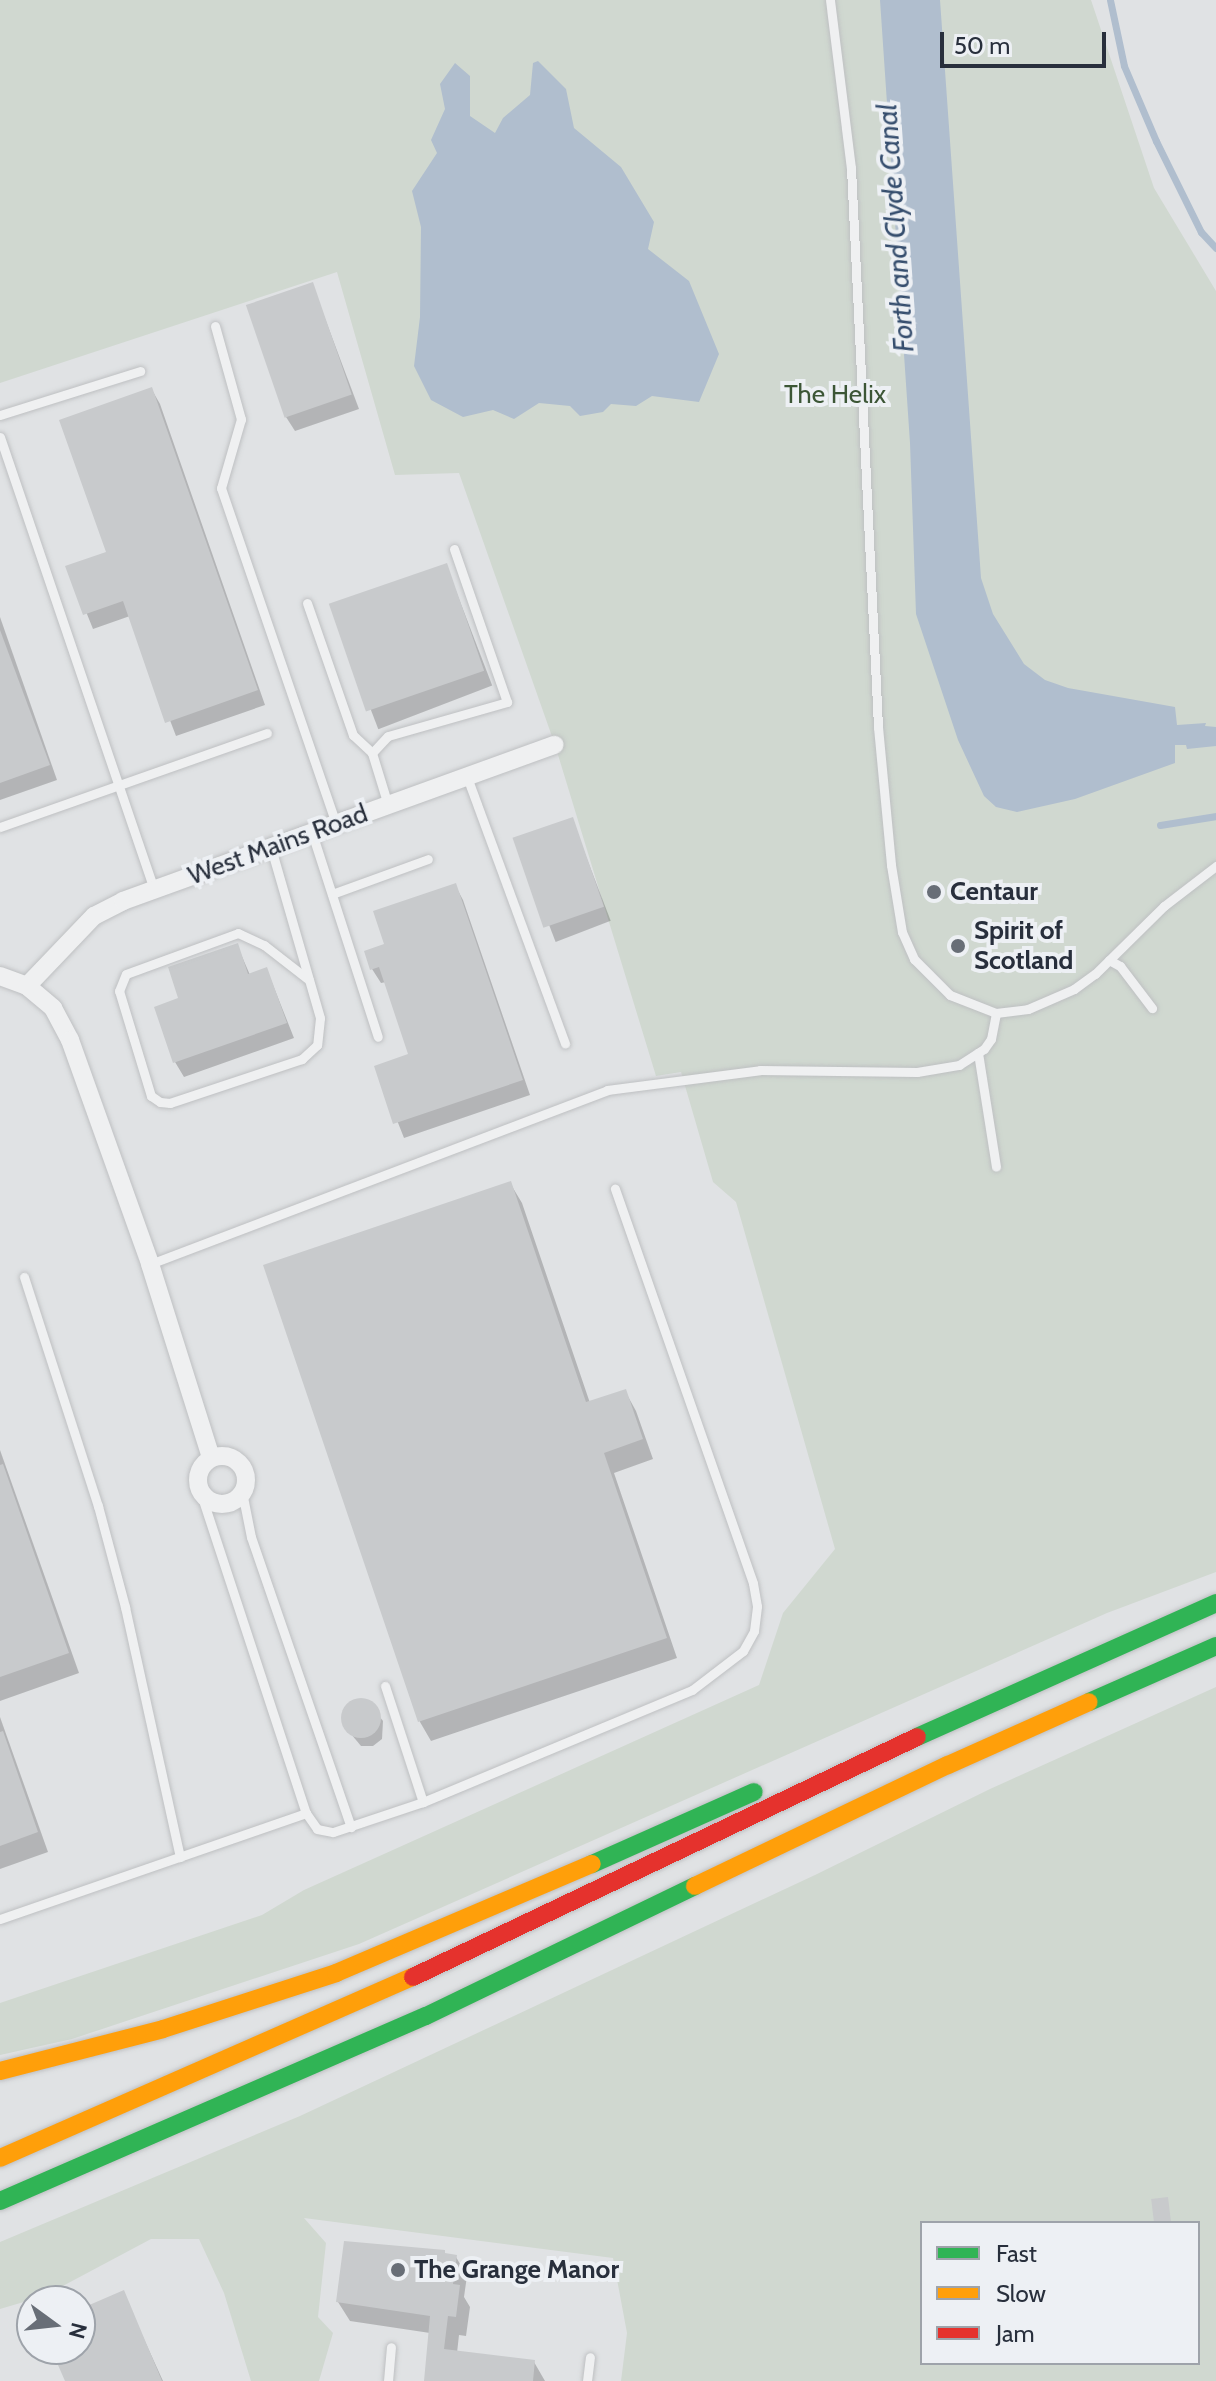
<!DOCTYPE html>
<style>
body{margin:0}
#map{position:relative;width:1216px;height:2381px;overflow:hidden;background:#e0e2e4;font-family:Cabin,sans-serif}
div>[style]{position:absolute}
.green>*{inset:0;background:#d0d8d0}
.water>*{inset:0;background:#b0bece}
.shadow>*{inset:0;background:#0003;transform-origin:0 0}
.stream>*{height:7px;margin:-3.5px;padding:0 3.5px;transform-origin:3.5px;border-radius:3.5px;background:#b0bece}
.building>*{inset:0;background:#c8cacc;transform-origin:0 0}
.round{border-radius:50%}
.roads{filter:drop-shadow(0 0 2px #bec0c2) drop-shadow(0 0 2px #bec0c2)}
.lane>*{height:9px;margin:-4.5px;padding:0 4.5px;transform-origin:4.5px;border-radius:4.5px;background:#eff0f1}
.street>*{height:18px;margin:-9px;padding:0 9px;transform-origin:9px;border-radius:9px;background:#eff0f1}
.street>.ring{margin:-9px;padding:0;box-sizing:content-box;background:none;border:18px solid #eff0f1;border-radius:50%}
.fast>*{height:18px;margin:-9px;padding:0 9px;transform-origin:9px;border-radius:9px;background:#30b455}
.slow>*{height:18px;margin:-9px;padding:0 9px;transform-origin:9px;border-radius:9px;background:#ff9f0a}
.jam>*{height:18px;margin:-9px;padding:0 9px;transform-origin:9px;border-radius:9px;background:#e5322d}
.dots>*{width:22px;height:22px;translate:-50% -50%;box-sizing:border-box;border:4px solid #edf0f4;border-radius:50%}
span{translate:-50% -50%;white-space:nowrap;text-align:center;line-height:1.15;-webkit-text-stroke:8px #edf0f4;paint-order:stroke}
.park-label{font-size:26px;color:#3c5636}
.street-label{font-size:26px;color:#282f3c}
.poi-label{font-size:26px;color:#282f3c;font-weight:700}
.left{translate:0 -50%;text-align:left}
.water-label{font-size:28px;color:#354d6d;font-style:italic}
.legend{position:absolute;left:920px;top:2221px;width:280px;height:144px;box-sizing:border-box;background:#edf0f4;border:2px solid #9ea3aa;margin:0;padding:10px 14px;list-style:none;font-size:24px;color:#282f3c}
.legend li{display:flex;align-items:center;gap:16px;height:40px}
.legend b{width:40px;border:2px solid #9ea3aa}
.north{position:absolute;left:16px;top:2285px;width:80px;height:80px;box-sizing:border-box;background:#edf0f4;border:2px solid #9ea3aa;border-radius:50%;rotate:105deg;font-size:22px;font-weight:700;line-height:32px;text-align:center;color:#282f3c}
.north::after{content:'';display:block;margin:auto;width:28px;height:36px;background:#686e77;clip-path:polygon(50% 0,100% 100%,50% 72%,0 100%)}
.scale{position:absolute;left:940px;top:32px;width:166px;height:36px;box-sizing:border-box;border:4px solid #282f3c;border-top:0;padding-left:10px;font-size:24px;line-height:28px;white-space:nowrap;color:#282f3c;-webkit-text-stroke:6px #edf0f4;paint-order:stroke}
</style>
<div id="map">
<div class="green">
<div style="clip-path:polygon(0 0,1091px 0,1154px 188px,1216px 291px,1216px 1572px,1107px 1613px,359px 1944px,72px 2039px,0 2055px,0 2003px,262px 1915px,304px 1890px,759px 1685px,783px 1613px,835px 1549px,736px 1202px,713px 1182px,681px 1072px,656px 1076px,555px 745px,459px 473px,395px 475px,337px 272px,0 383px)"></div>
<div style="clip-path:polygon(evenodd,1216px 1687px,1216px 2381px,621px 2381px,627px 2333px,613px 2258px,304px 2218px,326px 2243px,318px 2317px,333px 2333px,319px 2381px,251px 2381px,224px 2293px,199px 2239px,151px 2239px,44px 2296px,0 2309px,0 2242px,300px 2116px,815px 1875px,990px 1789px,1216px 1687px,922px 2223px,1198px 2223px,1198px 2363px,922px 2363px,922px 2223px)"></div>
</div>
<div class="water">
<div style="clip-path:polygon(880px 0,940px 0,981px 578px,993px 614px,1024px 664px,1045px 680px,1068px 688px,1175px 707px,1177px 725px,1206px 723px,1205px 726px,1216px 727px,1216px 746px,1187px 749px,1186px 745px,1175px 745px,1175px 763px,1075px 799px,1017px 812px,996px 807px,984px 796px,958px 740px,916px 614px,910px 443px)"></div>
<div style="clip-path:polygon(538px 61px,566px 89px,574px 128px,621px 167px,654px 222px,648px 249px,689px 281px,719px 354px,699px 402px,652px 396px,636px 406px,611px 404px,603px 412px,580px 416px,570px 406px,539px 403px,514px 419px,493px 410px,463px 417px,431px 400px,414px 366px,420px 317px,421px 227px,412px 191px,437px 153px,431px 140px,445px 109px,440px 84px,455px 63px,470px 76px,470px 116px,495px 133px,503px 118px,530px 95px,533px 63px)"></div>
</div>
<div class="shadow">
<div style="clip-path:polygon(312px 284px,359px 409px,295px 431px,286px 417px)"></div>
<div style="clip-path:polygon(152px 390px,160px 404px,265px 705px,176px 736px,130px 616px,93px 629px,68px 567px,108px 553px)"></div>
<div style="left:446px;top:565px;width:129px;height:122px;rotate:69deg"></div>
<div style="clip-path:polygon(0 617px,57px 780px,0 800px)"></div>
<div style="left:572px;top:820px;width:108px;height:59px;rotate:69deg"></div>
<div style="clip-path:polygon(455px 885px,463px 900px,530px 1095px,404px 1138px,376px 1067px,411px 1055px,386px 982px,381px 983px,372px 969px,387px 945px)"></div>
<div style="clip-path:polygon(237px 945px,250px 975px,267px 970px,294px 1038px,184px 1077px,175px 1062px,181px 1000px)"></div>
<div style="clip-path:polygon(510px 1183px,522px 1203px,590px 1403px,625px 1391px,636px 1411px,653px 1459px,614px 1473px,677px 1658px,431px 1741px,420px 1722px,266px 1266px)"></div>
<div style="clip-path:polygon(0 1450px,79px 1673px,0 1701px)"></div>
<div style="clip-path:polygon(353px 1703px,369px 1703px,383px 1721px,382px 1739px,373px 1746px,361px 1746px,346px 1728px,343px 1716px)"></div>
<div style="clip-path:polygon(0 1717px,48px 1852px,0 1869px)"></div>
<div style="clip-path:polygon(446px 2255px,456px 2257px,467px 2276px,464px 2297px,470px 2307px,466px 2336px,459px 2335px,457px 2353px,534px 2362px,545px 2381px,425px 2381px,430px 2333px,350px 2321px,338px 2302px)"></div>
<div style="clip-path:polygon(123px 2293px,163px 2381px,67px 2381px,54px 2349px,80px 2349px,80px 2311px)"></div>
</div>
<div class="stream">
<div style="left:1110px;top:0;width:67px;rotate:78deg"></div>
<div style="left:1124px;top:66px;width:82px;rotate:66.9deg"></div>
<div style="left:1156px;top:141px;width:102px;rotate:63.7deg"></div>
<div style="left:1201px;top:232px;width:22px;rotate:47deg"></div>
<div style="left:1160px;top:825px;width:57px;rotate:-9.1deg"></div>
</div>
<div class="building">
<div style="left:313px;top:282px;width:119px;height:71px;rotate:71deg"></div>
<div style="clip-path:polygon(152px 387px,258px 690px,165px 723px,123px 601px,83px 615px,65px 566px,106px 552px,59px 420px)"></div>
<div style="left:447px;top:563px;width:114px;height:125px;rotate:71deg"></div>
<div style="clip-path:polygon(0 630px,50px 765px,0 783px)"></div>
<div style="left:573px;top:817px;width:95px;height:64px;rotate:71deg"></div>
<div style="clip-path:polygon(456px 883px,523px 1080px,393px 1124px,374px 1066px,408px 1054px,379px 967px,370px 970px,364px 951px,384px 944px,373px 911px)"></div>
<div style="clip-path:polygon(238px 943px,248px 974px,267px 967px,287px 1023px,173px 1063px,154px 1007px,178px 998px,168px 967px)"></div>
<div style="clip-path:polygon(511px 1181px,586px 1402px,626px 1389px,643px 1439px,604px 1453px,667px 1638px,418px 1722px,263px 1265px)"></div>
<div style="clip-path:polygon(3px 1464px,69px 1653px,0 1677px,0 1465px)"></div>
<div class="round" style="left:341px;top:1698px;width:40px;height:40px"></div>
<div style="clip-path:polygon(3px 1731px,38px 1832px,0 1846px,0 1732px)"></div>
<div style="left:1168px;top:2197px;width:26px;height:17px;rotate:83deg"></div>
<div style="clip-path:polygon(344px 2241px,445px 2250px,445px 2253px,457px 2255px,453px 2284px,460px 2285px,456px 2317px,448px 2316px,444px 2349px,535px 2360px,533px 2381px,424px 2381px,430px 2316px,336px 2302px)"></div>
<div style="clip-path:polygon(124px 2290px,162px 2381px,65px 2381px,51px 2349px,80px 2349px,80px 2309px)"></div>
</div>
<div class="roads">
<div class="lane">
<div style="left:830px;top:0;width:169px;rotate:82.9deg"></div>
<div style="left:851px;top:168px;width:560px;rotate:87.23deg"></div>
<div style="left:878px;top:727px;width:139px;rotate:84.6deg"></div>
<div style="left:891px;top:865px;width:68px;rotate:80.7deg"></div>
<div style="left:902px;top:932px;width:30px;rotate:66deg"></div>
<div style="left:914px;top:959px;width:51px;rotate:45deg"></div>
<div style="left:950px;top:995px;width:49px;rotate:21.4deg"></div>
<div style="left:996px;top:1013px;width:32px;rotate:-7deg"></div>
<div style="left:1028px;top:1009px;width:50px;rotate:-23.5deg"></div>
<div style="left:1074px;top:989px;width:26px;rotate:-36deg"></div>
<div style="left:1095px;top:974px;width:97px;rotate:-44.6deg"></div>
<div style="left:1164px;top:906px;width:66px;rotate:-37.6deg"></div>
<div style="left:215px;top:326px;width:97px;rotate:74.4deg"></div>
<div style="left:241px;top:419px;width:72px;rotate:106.2deg"></div>
<div style="left:221px;top:488px;width:355px;rotate:71.1deg"></div>
<div style="left:0;top:415px;width:147px;rotate:-17.4deg"></div>
<div style="left:0;top:437px;width:478px;rotate:71.2deg"></div>
<div style="left:307px;top:603px;width:140px;rotate:70.8deg"></div>
<div style="left:353px;top:735px;width:26px;rotate:43deg"></div>
<div style="left:467px;top:777px;width:284px;rotate:69.8deg"></div>
<div style="left:388px;top:805px;width:54px;rotate:-107.1deg"></div>
<div style="left:372px;top:753px;width:23px;rotate:-47deg"></div>
<div style="left:388px;top:736px;width:124px;rotate:-15.9deg"></div>
<div style="left:507px;top:702px;width:162px;rotate:-109.1deg"></div>
<div style="left:0;top:827px;width:283px;rotate:-19.4deg"></div>
<div style="left:312px;top:833px;width:214px;rotate:72.1deg"></div>
<div style="left:271px;top:848px;width:177px;rotate:73.9deg"></div>
<div style="left:320px;top:1018px;width:27px;rotate:96deg"></div>
<div style="left:317px;top:1045px;width:21px;rotate:137deg"></div>
<div style="left:302px;top:1059px;width:139px;rotate:161.6deg"></div>
<div style="left:170px;top:1103px;width:10px;rotate:-174deg"></div>
<div style="left:160px;top:1102px;width:11px;rotate:-146deg"></div>
<div style="left:151px;top:1096px;width:110px;rotate:-106.9deg"></div>
<div style="left:119px;top:991px;width:18px;rotate:-68deg"></div>
<div style="left:126px;top:974px;width:119px;rotate:-20.1deg"></div>
<div style="left:238px;top:933px;width:29px;rotate:25deg"></div>
<div style="left:264px;top:945px;width:57px;rotate:37.9deg"></div>
<div style="left:332px;top:894px;width:102px;rotate:-20deg"></div>
<div style="left:1109px;top:960px;width:13px;rotate:29deg"></div>
<div style="left:1120px;top:966px;width:53px;rotate:52.7deg"></div>
<div style="left:978px;top:1053px;width:115px;rotate:81deg"></div>
<div style="left:150px;top:1264px;width:489px;rotate:-20.8deg"></div>
<div style="left:607px;top:1090px;width:154px;rotate:-7.4deg"></div>
<div style="left:760px;top:1070px;width:157px;rotate:0.7deg"></div>
<div style="left:917px;top:1072px;width:43px;rotate:-9.5deg"></div>
<div style="left:959px;top:1065px;width:30px;rotate:-33deg"></div>
<div style="left:984px;top:1049px;width:12px;rotate:-55deg"></div>
<div style="left:991px;top:1039px;width:26px;rotate:-79deg"></div>
<div style="left:24px;top:1277px;width:241px;rotate:72.1deg"></div>
<div style="left:98px;top:1506px;width:105px;rotate:75deg"></div>
<div style="left:125px;top:1607px;width:256px;rotate:77.6deg"></div>
<div style="left:199px;top:1488px;width:342px;rotate:71.8deg"></div>
<div style="left:242px;top:1492px;width:46px;rotate:78.7deg"></div>
<div style="left:251px;top:1537px;width:307px;rotate:71deg"></div>
<div style="left:385px;top:1686px;width:122px;rotate:71.9deg"></div>
<div style="left:0;top:1919px;width:324px;rotate:-19.1deg"></div>
<div style="left:306px;top:1813px;width:19px;rotate:55deg"></div>
<div style="left:317px;top:1829px;width:16px;rotate:11deg"></div>
<div style="left:333px;top:1832px;width:95px;rotate:-18.4deg"></div>
<div style="left:423px;top:1802px;width:291px;rotate:-22.6deg"></div>
<div style="left:692px;top:1690px;width:64px;rotate:-37.4deg"></div>
<div style="left:743px;top:1651px;width:23px;rotate:-61deg"></div>
<div style="left:754px;top:1631px;width:25px;rotate:-83deg"></div>
<div style="left:757px;top:1606px;width:23px;rotate:-100deg"></div>
<div style="left:753px;top:1583px;width:418px;rotate:-109.3deg"></div>
<div style="left:388px;top:2381px;width:34px;rotate:-85deg"></div>
<div style="left:587px;top:2381px;width:24px;rotate:-83deg"></div>
</div>
<div class="street">
<div style="left:0;top:976px;width:29px;rotate:20deg"></div>
<div style="left:27px;top:986px;width:34px;rotate:40deg"></div>
<div style="left:53px;top:1008px;width:36px;rotate:62deg"></div>
<div style="left:70px;top:1040px;width:238px;rotate:70.3deg"></div>
<div style="left:150px;top:1264px;width:203px;rotate:72.5deg"></div>
<div style="left:27px;top:986px;width:97px;rotate:-46.3deg"></div>
<div style="left:94px;top:916px;width:33px;rotate:-27deg"></div>
<div style="left:123px;top:901px;width:459px;rotate:-19.9deg"></div>
<div class="ring" style="left:198px;top:1456px;width:30px;height:30px"></div>
</div>
<div class="fast">
<div style="left:1089px;top:1702px;width:139px;rotate:-23.8deg"></div>
<div style="left:917px;top:1737px;width:328px;rotate:-24.1deg"></div>
<div style="left:592px;top:1864px;width:177px;rotate:-24deg"></div>
<div style="left:0;top:2201px;width:464px;rotate:-23.5deg"></div>
<div style="left:426px;top:2016px;width:299px;rotate:-25.8deg"></div>
</div>
<div class="slow">
<div style="left:695px;top:1886px;width:280px;rotate:-25.6deg"></div>
<div style="left:948px;top:1765px;width:154px;rotate:-24.1deg"></div>
<div style="left:0;top:2071px;width:168px;rotate:-14.4deg"></div>
<div style="left:163px;top:2029px;width:182px;rotate:-17.9deg"></div>
<div style="left:336px;top:1973px;width:278px;rotate:-23.1deg"></div>
<div style="left:0;top:2158px;width:451px;rotate:-23.7deg"></div>
</div>
<div class="jam">
<div style="left:413px;top:1977px;width:558px;rotate:-25.46deg"></div>
</div>
</div>
<div class="dots">
<div style="left:934px;top:892px;background:#686e77"></div>
<div style="left:958px;top:946px;background:#686e77"></div>
<div style="left:398px;top:2270px;background:#686e77"></div>
</div>
<div class="park-label">
<span style="left:835px;top:395px">The Helix</span>
</div>
<div class="street-label">
<span style="left:278px;top:845px;rotate:-20deg">West Mains Road</span>
</div>
<div class="poi-label">
<span class="left" style="left:950px;top:892px">Centaur</span>
<span class="left" style="left:974px;top:946px">Spirit of<br>Scotland</span>
<span class="left" style="left:414px;top:2270px">The Grange Manor</span>
</div>
<div class="water-label">
<span style="left:895px;top:228px;rotate:-94deg">Forth and Clyde Canal</span>
</div>
<ul class="legend">
<li><b style="height:10px;background:#30b455"></b>Fast</li>
<li><b style="height:10px;background:#ff9f0a"></b>Slow</li>
<li><b style="height:10px;background:#e5322d"></b>Jam</li>
</ul>
<div class="north">N</div>
<div class="scale">50 m</div>
</div>
